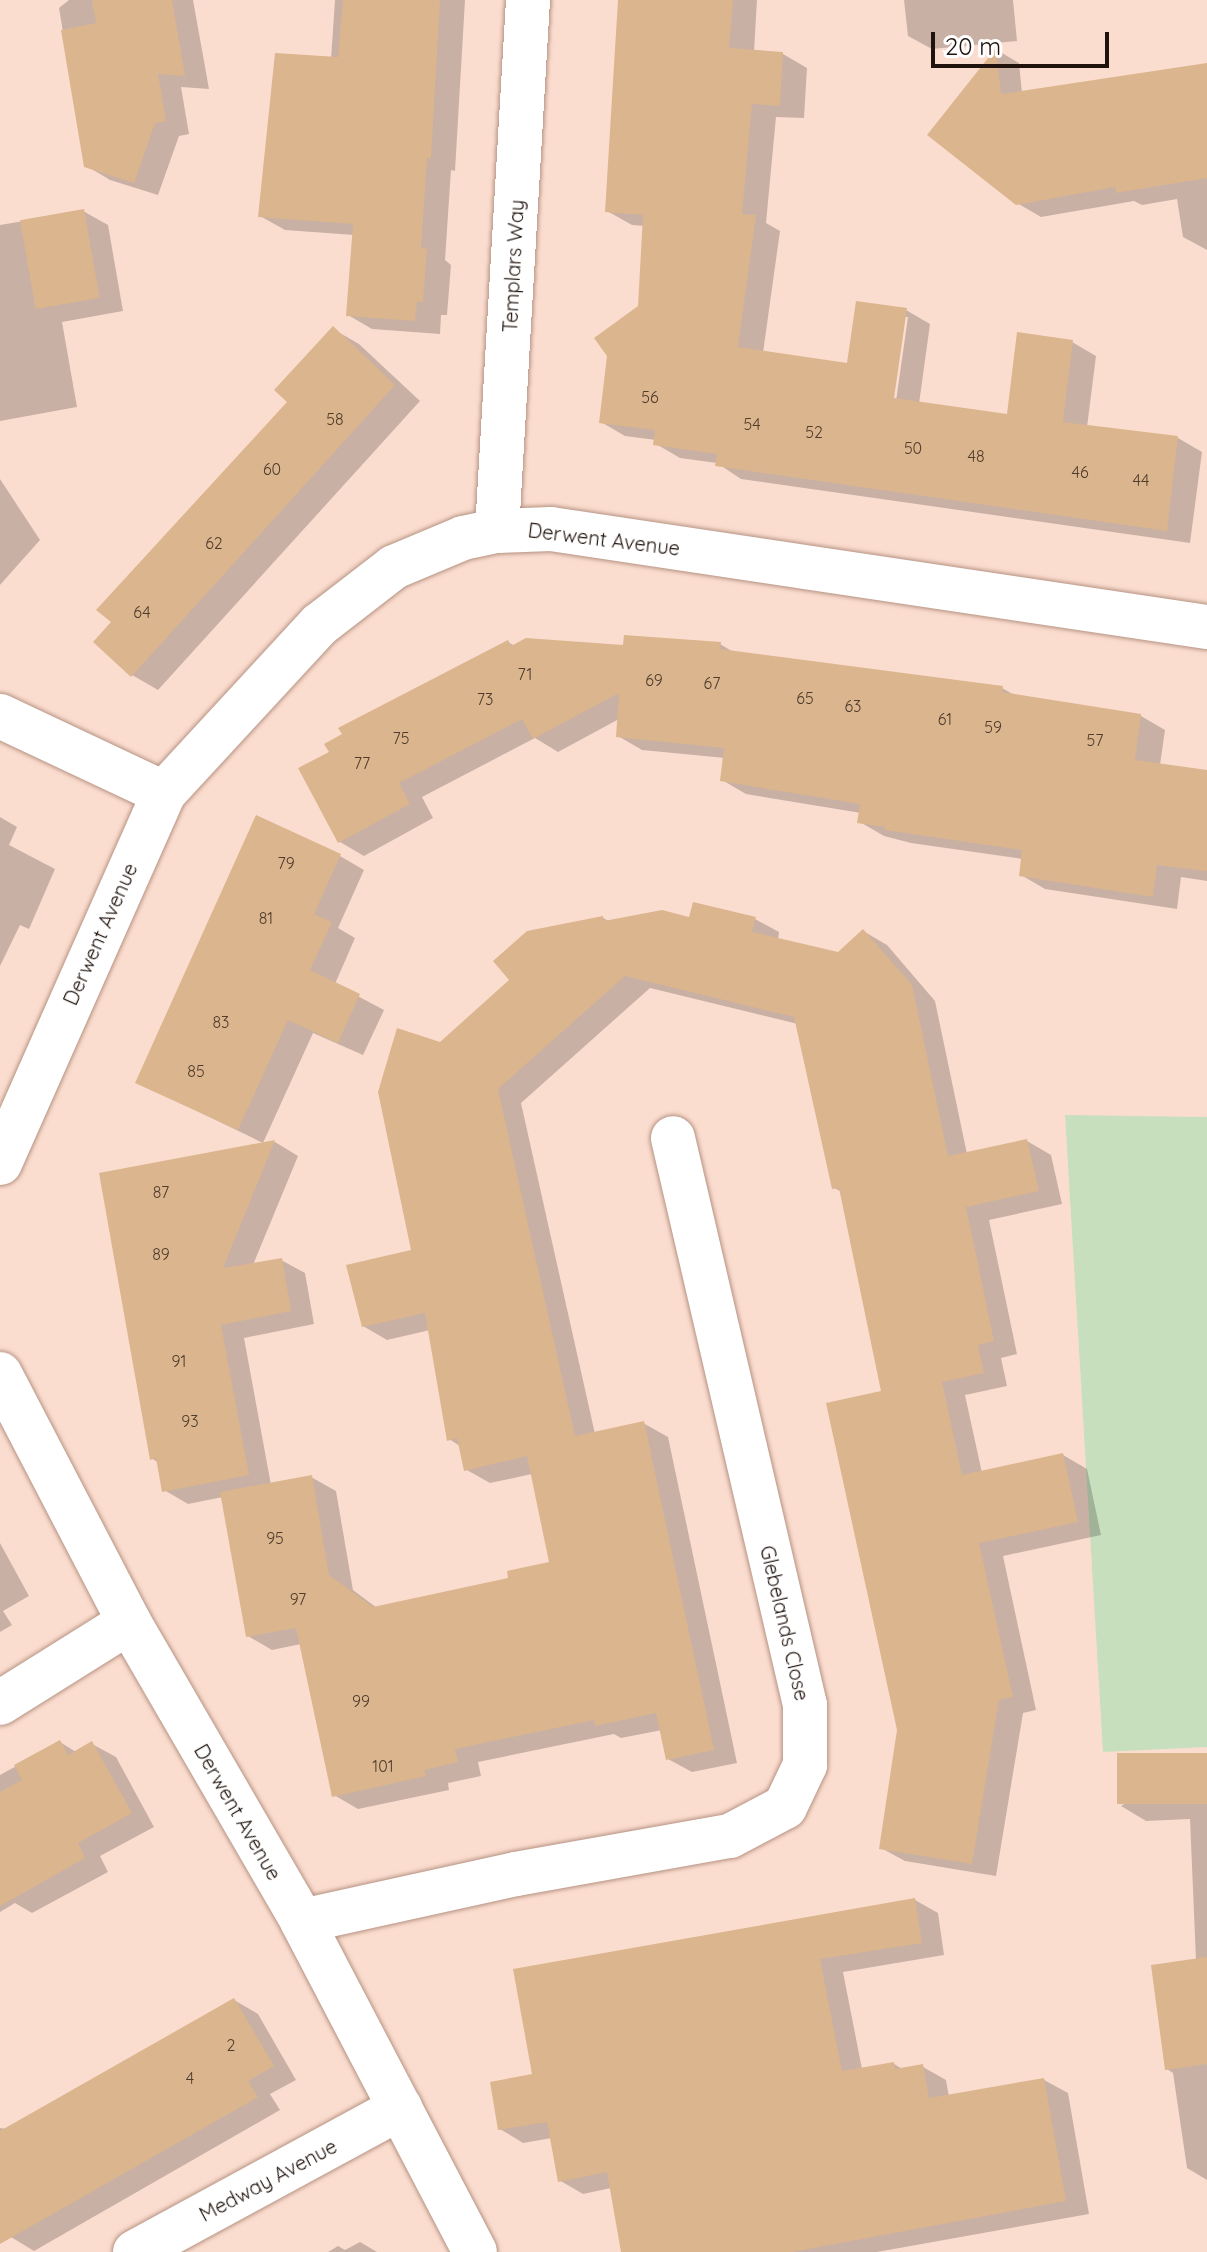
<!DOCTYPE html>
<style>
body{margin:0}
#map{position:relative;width:1207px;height:2252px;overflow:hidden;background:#fbddcf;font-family:Quicksand,sans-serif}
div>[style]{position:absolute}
.green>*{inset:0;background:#c8dfbe}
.shadow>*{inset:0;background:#0003}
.building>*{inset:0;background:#dbb58d;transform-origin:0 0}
.roads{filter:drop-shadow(0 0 2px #b69383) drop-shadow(0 0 2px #b69383)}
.minor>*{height:44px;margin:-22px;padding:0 22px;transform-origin:22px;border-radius:22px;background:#fff}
span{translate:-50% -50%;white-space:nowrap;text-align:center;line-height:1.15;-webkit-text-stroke:7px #fff;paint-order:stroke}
.number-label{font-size:16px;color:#4f3c2d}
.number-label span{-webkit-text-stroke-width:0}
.street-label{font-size:20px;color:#20130d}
.scale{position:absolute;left:931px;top:32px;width:178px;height:36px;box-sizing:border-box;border:4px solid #20130d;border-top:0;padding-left:10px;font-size:24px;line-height:28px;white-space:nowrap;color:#20130d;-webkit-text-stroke:6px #fff;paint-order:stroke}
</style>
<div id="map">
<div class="green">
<div style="clip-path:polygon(1065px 1115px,1207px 1117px,1207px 1747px,1103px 1752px)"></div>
</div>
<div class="shadow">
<div style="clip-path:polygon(69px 0,193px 0,209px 89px,181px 87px,189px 134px,179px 136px,158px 195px,110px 180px,85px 165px,59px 8px)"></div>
<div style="clip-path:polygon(335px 0,465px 0,455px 171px,451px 170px,445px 260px,451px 265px,447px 315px,441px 315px,440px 334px,372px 329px,348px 315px,354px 235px,285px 230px,260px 216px,331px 59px)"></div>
<div style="clip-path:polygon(evenodd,620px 0,757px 0,754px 52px,783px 54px,807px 68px,804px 118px,776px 117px,766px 223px,780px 231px,763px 353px,848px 365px,906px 310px,930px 324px,919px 404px,1009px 416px,1072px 342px,1096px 356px,1087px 427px,1178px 438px,1202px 452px,1190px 543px,741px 479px,717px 463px,680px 458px,656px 444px,656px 440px,625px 436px,601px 422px,640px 307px,645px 226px,632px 225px,607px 211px,620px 0,904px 317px,908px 317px,895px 408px,891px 408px,904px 317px)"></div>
<div style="clip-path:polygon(904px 0,1013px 0,1017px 41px,932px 49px,908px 36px)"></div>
<div style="clip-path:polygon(997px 50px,1019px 63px,1022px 93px,1207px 64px,1207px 250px,1183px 237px,1177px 199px,1142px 205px,1134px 201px,1041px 217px,1017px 203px,930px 135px)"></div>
<div style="clip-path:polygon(83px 211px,108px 225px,123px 311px,62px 322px,77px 407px,0 421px,0 225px)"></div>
<div style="clip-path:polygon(333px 329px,359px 344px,420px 401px,158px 690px,132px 675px)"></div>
<div style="clip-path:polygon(0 479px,40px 540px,0 585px)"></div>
<div style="clip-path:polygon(508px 642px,515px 646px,720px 644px,735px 653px,1002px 688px,1016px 696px,1141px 716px,1165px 730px,1160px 765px,1207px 772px,1207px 881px,1181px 877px,1177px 909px,1045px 889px,1021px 875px,1023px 859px,911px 843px,884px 836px,860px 822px,861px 813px,746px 794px,722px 780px,725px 758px,642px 750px,618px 736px,619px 719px,558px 752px,535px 738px,422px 797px,433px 818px,364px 856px,340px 842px,331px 752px)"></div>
<div style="clip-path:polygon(0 817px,17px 827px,9px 845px,55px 869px,29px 929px,20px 925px,0 966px)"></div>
<div style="clip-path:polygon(340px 856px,364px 870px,338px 928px,355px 938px,335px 984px,384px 1010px,363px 1055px,313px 1033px,263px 1143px,137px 1082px)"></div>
<div style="clip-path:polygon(603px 918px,611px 922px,755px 919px,779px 932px,778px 940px,838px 954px,863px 931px,887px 945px,935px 1001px,967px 1154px,1027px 1141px,1051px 1155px,1062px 1204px,989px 1220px,1017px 1354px,1001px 1358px,1007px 1386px,965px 1395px,982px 1473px,1063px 1455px,1087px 1469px,1101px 1535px,1003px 1556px,1036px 1710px,1023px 1713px,996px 1876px,905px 1861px,881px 1848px,899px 1730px,884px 1393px,842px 1192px,834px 1188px,798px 1024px,650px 988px,521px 1103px,595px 1434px,643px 1423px,668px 1437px,737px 1763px,692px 1772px,668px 1759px,662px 1730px,621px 1738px,614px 1734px,478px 1762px,481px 1776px,448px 1783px,449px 1790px,358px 1809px,334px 1795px,301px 1644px,272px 1650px,248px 1636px,223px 1497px,188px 1504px,164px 1490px,159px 1463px,151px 1458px,101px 1174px,275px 1142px,298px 1156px,253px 1265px,281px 1260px,305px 1273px,314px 1324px,244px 1338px,271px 1485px,311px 1477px,336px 1491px,353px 1590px,377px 1608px,511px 1580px,552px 1563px,532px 1474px,490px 1483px,465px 1469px,460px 1446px,449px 1439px,430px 1330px,387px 1340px,363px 1326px,414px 1252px,441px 1044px)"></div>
<div style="clip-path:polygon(0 1543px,29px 1596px,3px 1611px,12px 1625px,0 1632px)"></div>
<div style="clip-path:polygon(60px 1742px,76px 1752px,92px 1744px,116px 1757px,154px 1827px,100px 1856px,108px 1872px,32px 1913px,15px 1903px,0 1912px,0 1775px)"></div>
<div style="clip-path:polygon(1207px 1755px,1207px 2180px,1187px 2168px,1173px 2073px,1167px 2069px,1196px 1961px,1190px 1819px,1146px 1821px,1121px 1806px)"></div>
<div style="clip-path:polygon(915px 1900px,938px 1913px,944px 1955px,843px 1972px,862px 2069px,894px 2064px,904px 2070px,923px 2067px,946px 2080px,949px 2097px,1044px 2080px,1068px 2093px,1089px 2214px,877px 2252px,623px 2252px,611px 2188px,583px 2194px,559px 2180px,552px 2138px,523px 2143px,500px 2129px,534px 2076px)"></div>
<div style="clip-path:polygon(234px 2000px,258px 2014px,296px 2080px,270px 2094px,280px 2110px,34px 2251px,11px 2237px,0 2237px,0 2128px,7px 2129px)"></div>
<div style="clip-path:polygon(360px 2242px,377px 2252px,328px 2252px,338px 2246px,345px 2250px)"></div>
</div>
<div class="building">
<div style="clip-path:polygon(92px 0,172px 0,185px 76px,158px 74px,166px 121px,155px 123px,134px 183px,84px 167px,61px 30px,96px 23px)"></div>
<div style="clip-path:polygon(343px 0,440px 0,431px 158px,427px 158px,421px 248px,427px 249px,423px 302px,417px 302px,415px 321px,346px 316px,353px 224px,258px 217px,275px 53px,338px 57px)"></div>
<div style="clip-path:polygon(618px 0,733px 0,729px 48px,783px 52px,780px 106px,752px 104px,742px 214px,756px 215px,738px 347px,847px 363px,856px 301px,907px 308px,894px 398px,1007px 414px,1017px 332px,1073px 340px,1063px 422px,1178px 436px,1167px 531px,715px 466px,717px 454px,653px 445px,655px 430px,599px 423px,607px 356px,594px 338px,638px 306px,643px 215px,605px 212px)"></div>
<div style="clip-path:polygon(996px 48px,1001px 94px,1207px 63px,1207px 178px,1116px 193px,1115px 187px,1016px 205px,927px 135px)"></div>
<div style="left:84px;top:209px;width:90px;height:65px;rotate:80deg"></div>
<div style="clip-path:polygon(333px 326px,395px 385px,131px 677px,93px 642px,111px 622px,96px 610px,287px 402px,274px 390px)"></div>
<div style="clip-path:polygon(624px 635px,721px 642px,720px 649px,1003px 686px,1002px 692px,1141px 714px,1135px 760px,1207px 770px,1207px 871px,1157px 865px,1153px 897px,1019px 876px,1022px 850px,885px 830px,885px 827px,857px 823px,860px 804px,720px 781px,724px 748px,616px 737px,619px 693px,533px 739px,522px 719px,399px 783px,410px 804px,338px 843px,298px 768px,329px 752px,324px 744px,342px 734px,338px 728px,508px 640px,511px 646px,526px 638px,623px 645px)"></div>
<div style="clip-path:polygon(256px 815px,341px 854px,314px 914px,332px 922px,310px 970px,360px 994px,338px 1043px,288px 1020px,238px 1130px,135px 1083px)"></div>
<div style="clip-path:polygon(693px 902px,756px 917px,752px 932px,838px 952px,863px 929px,912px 985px,948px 1156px,1027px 1139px,1039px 1191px,966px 1207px,994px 1341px,978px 1345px,984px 1373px,942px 1382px,962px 1475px,1063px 1453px,1078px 1522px,979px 1543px,1013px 1697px,999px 1700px,972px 1864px,879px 1849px,897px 1730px,826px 1403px,881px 1391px,839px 1188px,832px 1189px,794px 1017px,625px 976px,498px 1089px,575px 1436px,644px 1421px,714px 1750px,666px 1760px,656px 1713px,595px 1726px,594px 1720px,455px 1749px,458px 1762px,424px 1770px,426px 1776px,332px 1797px,296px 1628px,246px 1637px,220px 1492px,312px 1475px,329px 1575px,373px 1607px,508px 1578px,507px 1571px,549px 1562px,527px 1456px,464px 1471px,457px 1438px,447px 1441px,425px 1313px,362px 1327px,346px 1265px,411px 1250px,378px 1092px,397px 1028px,440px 1042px,509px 980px,493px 961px,527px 931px,603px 916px,604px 921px,662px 910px,689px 917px)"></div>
<div style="clip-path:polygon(275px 1140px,223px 1268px,282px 1258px,291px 1311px,221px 1325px,249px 1475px,162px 1492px,156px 1458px,150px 1460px,99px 1173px)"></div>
<div style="clip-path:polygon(60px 1740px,68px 1755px,92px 1741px,132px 1813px,78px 1843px,85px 1858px,0 1906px,0 1792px,22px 1780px,14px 1765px)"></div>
<div style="left:1207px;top:1753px;width:51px;height:90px;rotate:90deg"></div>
<div style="clip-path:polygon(915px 1898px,922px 1943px,820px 1959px,842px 2071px,894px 2062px,895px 2069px,923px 2064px,929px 2098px,1044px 2078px,1066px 2201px,792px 2252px,621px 2252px,607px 2172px,558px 2182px,547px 2122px,498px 2130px,490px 2082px,532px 2074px,513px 1969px)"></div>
<div style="clip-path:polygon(1207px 1957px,1207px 2064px,1165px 2070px,1151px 1965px)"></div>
<div style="clip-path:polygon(234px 1998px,274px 2066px,248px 2081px,258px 2097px,0 2244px,0 2131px)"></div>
</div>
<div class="roads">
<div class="minor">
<div style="left:497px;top:531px;width:532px;rotate:-86.66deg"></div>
<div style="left:0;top:716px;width:181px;rotate:25.2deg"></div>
<div style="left:0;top:1163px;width:405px;rotate:-66.1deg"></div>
<div style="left:164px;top:793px;width:229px;rotate:-47.3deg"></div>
<div style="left:319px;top:625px;width:95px;rotate:-37.7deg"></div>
<div style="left:394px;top:567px;width:75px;rotate:-22.8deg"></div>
<div style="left:463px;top:538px;width:35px;rotate:-12deg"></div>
<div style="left:497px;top:531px;width:54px;rotate:-2.1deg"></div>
<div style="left:551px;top:529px;width:663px;rotate:8.5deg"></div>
<div style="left:0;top:1374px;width:280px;rotate:62.5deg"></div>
<div style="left:129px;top:1622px;width:345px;rotate:59.9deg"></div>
<div style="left:302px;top:1921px;width:373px;rotate:62.4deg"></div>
<div style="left:0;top:1703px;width:152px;rotate:-32.1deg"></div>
<div style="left:302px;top:1921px;width:219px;rotate:-12.4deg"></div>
<div style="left:516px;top:1874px;width:217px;rotate:-10.1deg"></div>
<div style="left:730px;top:1836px;width:62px;rotate:-27.8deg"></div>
<div style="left:785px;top:1807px;width:47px;rotate:-64.5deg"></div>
<div style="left:805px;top:1765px;width:60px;rotate:-90deg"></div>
<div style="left:805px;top:1705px;width:582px;rotate:-103.11deg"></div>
<div style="left:135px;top:2252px;width:302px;rotate:-28.5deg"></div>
</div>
</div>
<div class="number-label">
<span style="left:650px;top:397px">56</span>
<span style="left:335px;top:419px">58</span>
<span style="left:752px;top:424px">54</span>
<span style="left:814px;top:432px">52</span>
<span style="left:913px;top:448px">50</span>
<span style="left:976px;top:456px">48</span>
<span style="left:272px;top:469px">60</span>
<span style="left:1080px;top:472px">46</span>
<span style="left:1141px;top:480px">44</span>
<span style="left:214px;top:543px">62</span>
<span style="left:142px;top:612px">64</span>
<span style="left:525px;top:674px">71</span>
<span style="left:654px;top:680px">69</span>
<span style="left:712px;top:683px">67</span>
<span style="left:805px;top:698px">65</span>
<span style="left:485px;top:699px">73</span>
<span style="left:853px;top:706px">63</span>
<span style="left:945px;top:719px">61</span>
<span style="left:993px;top:727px">59</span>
<span style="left:401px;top:738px">75</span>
<span style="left:1095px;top:740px">57</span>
<span style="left:362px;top:763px">77</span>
<span style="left:286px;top:863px">79</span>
<span style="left:266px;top:918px">81</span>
<span style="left:221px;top:1022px">83</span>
<span style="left:196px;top:1071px">85</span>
<span style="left:161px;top:1192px">87</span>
<span style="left:161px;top:1254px">89</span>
<span style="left:179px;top:1361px">91</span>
<span style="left:190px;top:1421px">93</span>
<span style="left:275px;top:1538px">95</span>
<span style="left:298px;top:1599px">97</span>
<span style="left:361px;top:1701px">99</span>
<span style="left:383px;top:1766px">101</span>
<span style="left:231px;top:2045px">2</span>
<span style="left:190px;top:2078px">4</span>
</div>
<div class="street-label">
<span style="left:513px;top:266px;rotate:-87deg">Templars Way</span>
<span style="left:604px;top:539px;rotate:7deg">Derwent Avenue</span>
<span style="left:100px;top:934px;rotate:-66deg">Derwent Avenue</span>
<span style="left:785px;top:1623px;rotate:77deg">Glebelands Close</span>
<span style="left:238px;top:1812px;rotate:60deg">Derwent Avenue</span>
<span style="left:268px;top:2180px;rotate:-28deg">Medway Avenue</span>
</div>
<div class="scale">20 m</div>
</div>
